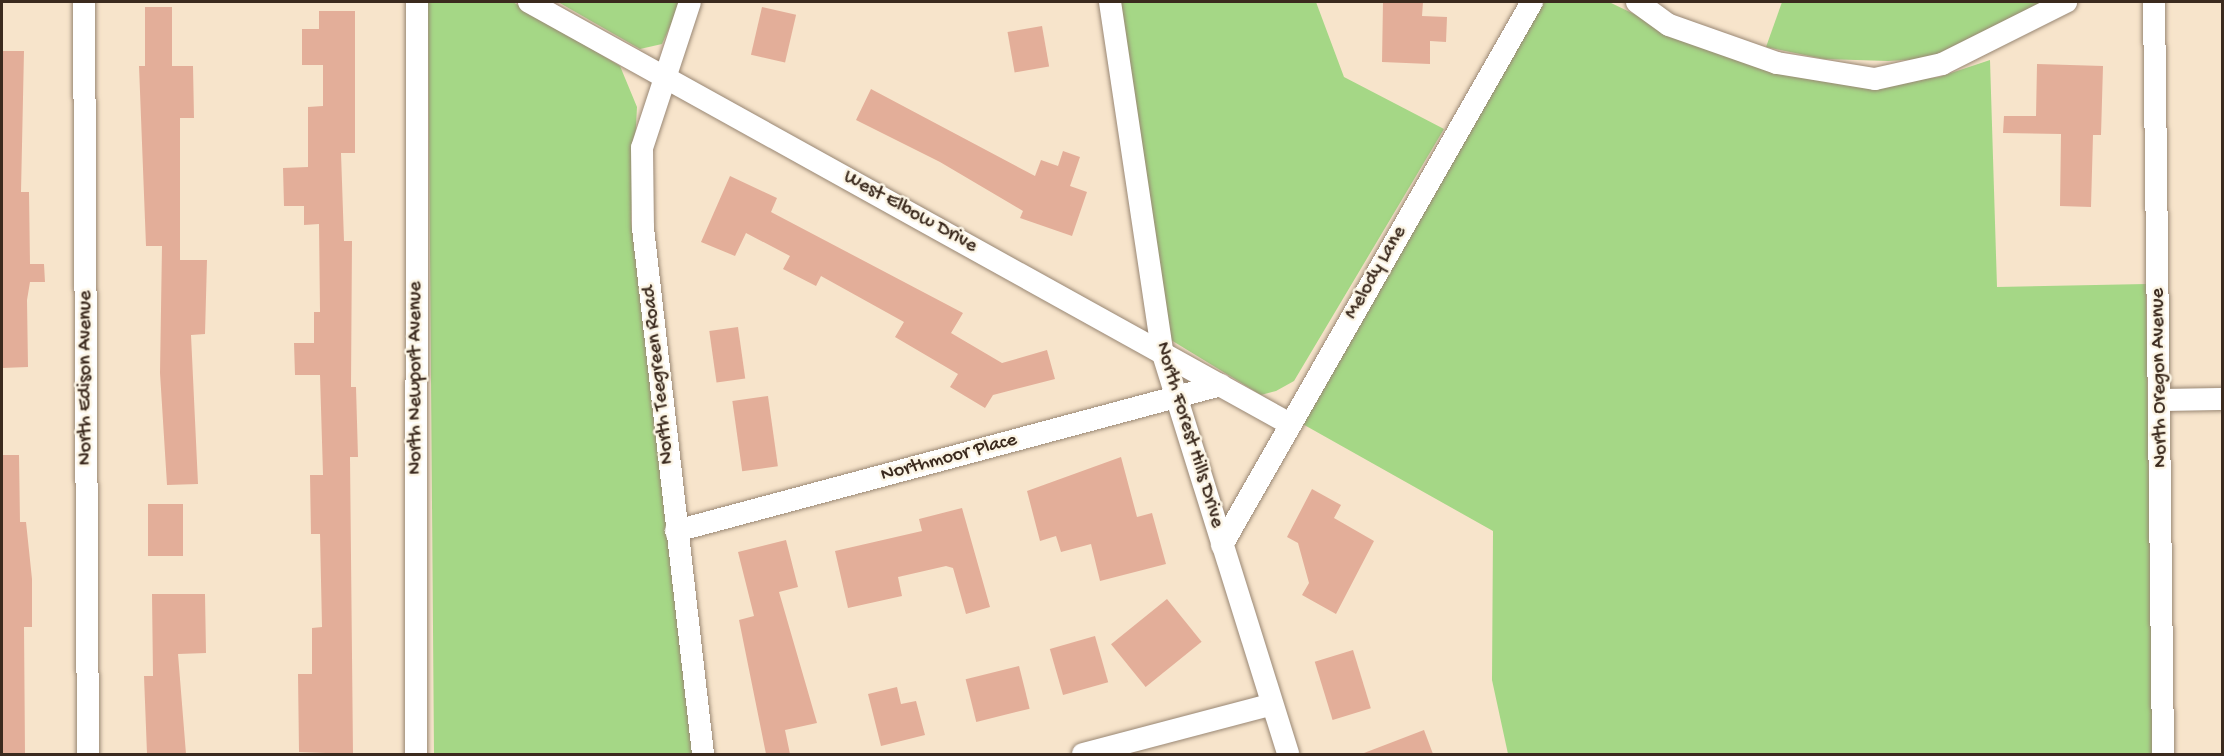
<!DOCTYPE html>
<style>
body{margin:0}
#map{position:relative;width:2224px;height:756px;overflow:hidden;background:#f7e4cb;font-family:"Gochi Hand",sans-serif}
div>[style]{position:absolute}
.green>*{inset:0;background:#a5d786}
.building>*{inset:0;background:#e3ae99;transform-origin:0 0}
.roads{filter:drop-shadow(0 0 2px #998774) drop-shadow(0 0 2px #998774)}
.minor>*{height:22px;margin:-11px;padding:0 11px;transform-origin:11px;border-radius:11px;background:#fff}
span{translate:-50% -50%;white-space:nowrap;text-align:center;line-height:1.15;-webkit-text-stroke:5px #fcf5e5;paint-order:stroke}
.street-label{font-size:20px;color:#3b2a1e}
.frame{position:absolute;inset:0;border:3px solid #3b2a1e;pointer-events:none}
</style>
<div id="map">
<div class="green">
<div style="clip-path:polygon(428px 2px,513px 2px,620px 66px,637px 107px,631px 221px,694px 754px,434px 754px)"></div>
<div style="clip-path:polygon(558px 2px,681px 2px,662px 44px,640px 49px)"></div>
<div style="clip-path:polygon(1119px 2px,1316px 2px,1344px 77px,1444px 129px,1294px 381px,1276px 391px,1261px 395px,1171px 340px)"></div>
<div style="clip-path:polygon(1543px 2px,1609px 2px,1684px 38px,1885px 84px,1939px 77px,1990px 60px,1997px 287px,2146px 284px,2153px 754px,1508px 754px,1492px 680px,1493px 531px,1299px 422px)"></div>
<div style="clip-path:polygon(1782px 2px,2044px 2px,1963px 46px,1923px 59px,1888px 61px,1824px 59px,1766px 47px)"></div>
</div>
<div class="building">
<div style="clip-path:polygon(1383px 2px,1423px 2px,1422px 16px,1447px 17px,1446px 42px,1430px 41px,1430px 64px,1382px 62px)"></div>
<div style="clip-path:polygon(145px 7px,172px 7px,172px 66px,193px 66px,194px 118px,180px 118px,180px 260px,207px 260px,205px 334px,191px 335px,198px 484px,167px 485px,160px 373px,162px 246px,146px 246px,139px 66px,145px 66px)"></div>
<div style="left:762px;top:7px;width:35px;height:49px;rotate:13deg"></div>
<div style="clip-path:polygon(319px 11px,355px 11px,355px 153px,341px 153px,344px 241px,352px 241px,351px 387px,356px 387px,358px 457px,350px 457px,353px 754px,299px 752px,298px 674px,312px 674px,312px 628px,322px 627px,320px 534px,311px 534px,310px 475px,323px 475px,320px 375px,295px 375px,294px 343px,314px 343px,314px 312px,320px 312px,319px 224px,304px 225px,304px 206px,284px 206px,283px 168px,308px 167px,308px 107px,323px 106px,323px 65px,302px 65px,302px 29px,319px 29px)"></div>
<div style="left:1042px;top:26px;width:41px;height:35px;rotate:80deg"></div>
<div style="clip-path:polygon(2px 51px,24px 51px,21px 192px,29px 192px,30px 264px,44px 264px,45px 282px,30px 282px,27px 300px,28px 367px,2px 368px)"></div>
<div style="clip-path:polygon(2037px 64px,2103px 66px,2101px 135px,2093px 135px,2091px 207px,2060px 206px,2061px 134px,2003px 133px,2004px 116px,2036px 116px)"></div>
<div style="clip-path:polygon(871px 89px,1035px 176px,1041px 160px,1058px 166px,1063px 151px,1080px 157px,1070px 186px,1087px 192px,1072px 236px,1020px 218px,1023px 211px,940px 162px,856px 120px)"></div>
<div style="clip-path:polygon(730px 176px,777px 198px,771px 212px,963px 313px,951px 333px,1002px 363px,1047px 350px,1055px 379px,993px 395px,985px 408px,950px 387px,958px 374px,895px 337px,904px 322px,821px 276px,816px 286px,783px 269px,790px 256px,746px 233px,735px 256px,701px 242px)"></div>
<div style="left:738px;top:327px;width:52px;height:29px;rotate:82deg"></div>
<div style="left:768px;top:396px;width:71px;height:36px;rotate:82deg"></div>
<div style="clip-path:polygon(2px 455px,19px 455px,20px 522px,26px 522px,32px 579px,32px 627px,24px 627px,25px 754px,2px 754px)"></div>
<div style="clip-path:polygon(1121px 457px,1137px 517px,1152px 513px,1166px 564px,1100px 581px,1091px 544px,1061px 552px,1056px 536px,1040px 541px,1027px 491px)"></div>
<div style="clip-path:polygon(1312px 489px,1341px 505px,1334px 518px,1374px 541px,1336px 614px,1302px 595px,1309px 583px,1298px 543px,1287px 537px)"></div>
<div style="left:148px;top:504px;width:35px;height:52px"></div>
<div style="clip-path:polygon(962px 508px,990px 607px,966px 614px,953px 568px,946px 566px,898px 577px,902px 596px,848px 608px,835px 551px,922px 531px,919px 519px)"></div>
<div style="clip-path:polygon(786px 540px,798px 587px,779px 592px,817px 723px,785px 730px,790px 754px,766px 754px,739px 620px,754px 616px,738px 552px)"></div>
<div style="clip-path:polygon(152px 594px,205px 594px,206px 653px,178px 654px,186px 754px,147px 754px,144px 676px,153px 676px)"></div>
<div style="left:1167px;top:599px;width:55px;height:72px;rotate:51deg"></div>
<div style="left:1095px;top:636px;width:48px;height:47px;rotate:74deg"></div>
<div style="left:1353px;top:650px;width:61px;height:40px;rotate:73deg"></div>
<div style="left:1019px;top:666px;width:44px;height:55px;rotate:76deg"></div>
<div style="clip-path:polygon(897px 687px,901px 704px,916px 701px,925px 735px,881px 746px,868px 694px)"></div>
<div style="clip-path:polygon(1424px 730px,1433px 754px,1364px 754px,1364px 753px)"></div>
</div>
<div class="roads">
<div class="minor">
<div style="left:84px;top:2px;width:752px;rotate:89.7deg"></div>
<div style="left:529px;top:2px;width:870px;rotate:29.01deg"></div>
<div style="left:690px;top:2px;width:154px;rotate:108.2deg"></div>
<div style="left:642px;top:148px;width:80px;rotate:89.3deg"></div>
<div style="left:643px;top:228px;width:529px;rotate:83.49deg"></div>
<div style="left:1110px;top:2px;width:353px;rotate:81.5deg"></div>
<div style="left:1162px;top:351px;width:422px;rotate:72.6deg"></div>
<div style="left:1637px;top:2px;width:39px;rotate:36deg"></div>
<div style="left:1669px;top:25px;width:114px;rotate:19.4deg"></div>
<div style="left:1777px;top:63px;width:99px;rotate:9.3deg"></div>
<div style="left:1875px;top:79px;width:69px;rotate:-12.6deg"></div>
<div style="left:1942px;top:64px;width:139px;rotate:-26.6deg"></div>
<div style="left:2154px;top:2px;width:752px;rotate:89.31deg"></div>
<div style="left:2161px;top:400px;width:61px;rotate:-0.9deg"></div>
<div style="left:676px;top:531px;width:564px;rotate:-15deg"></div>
<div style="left:1222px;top:545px;width:625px;rotate:-60.28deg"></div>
<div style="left:416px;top:754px;width:752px;rotate:-89.92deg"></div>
<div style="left:1083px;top:754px;width:193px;rotate:-14.7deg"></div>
</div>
</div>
<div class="street-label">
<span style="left:910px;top:212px;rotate:29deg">West Elbow Drive</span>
<span style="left:1376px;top:273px;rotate:-60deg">Melody Lane</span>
<span style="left:659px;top:375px;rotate:-96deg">North Teegreen Road</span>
<span style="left:86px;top:378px;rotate:-90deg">North Edison Avenue</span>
<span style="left:416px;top:378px;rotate:-90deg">North Newport Avenue</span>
<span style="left:2160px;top:378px;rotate:-91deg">North Oregon Avenue</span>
<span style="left:1189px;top:435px;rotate:73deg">North Forest Hills Drive</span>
<span style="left:949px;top:458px;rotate:-15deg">Northmoor Place</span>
</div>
<div class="frame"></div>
</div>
